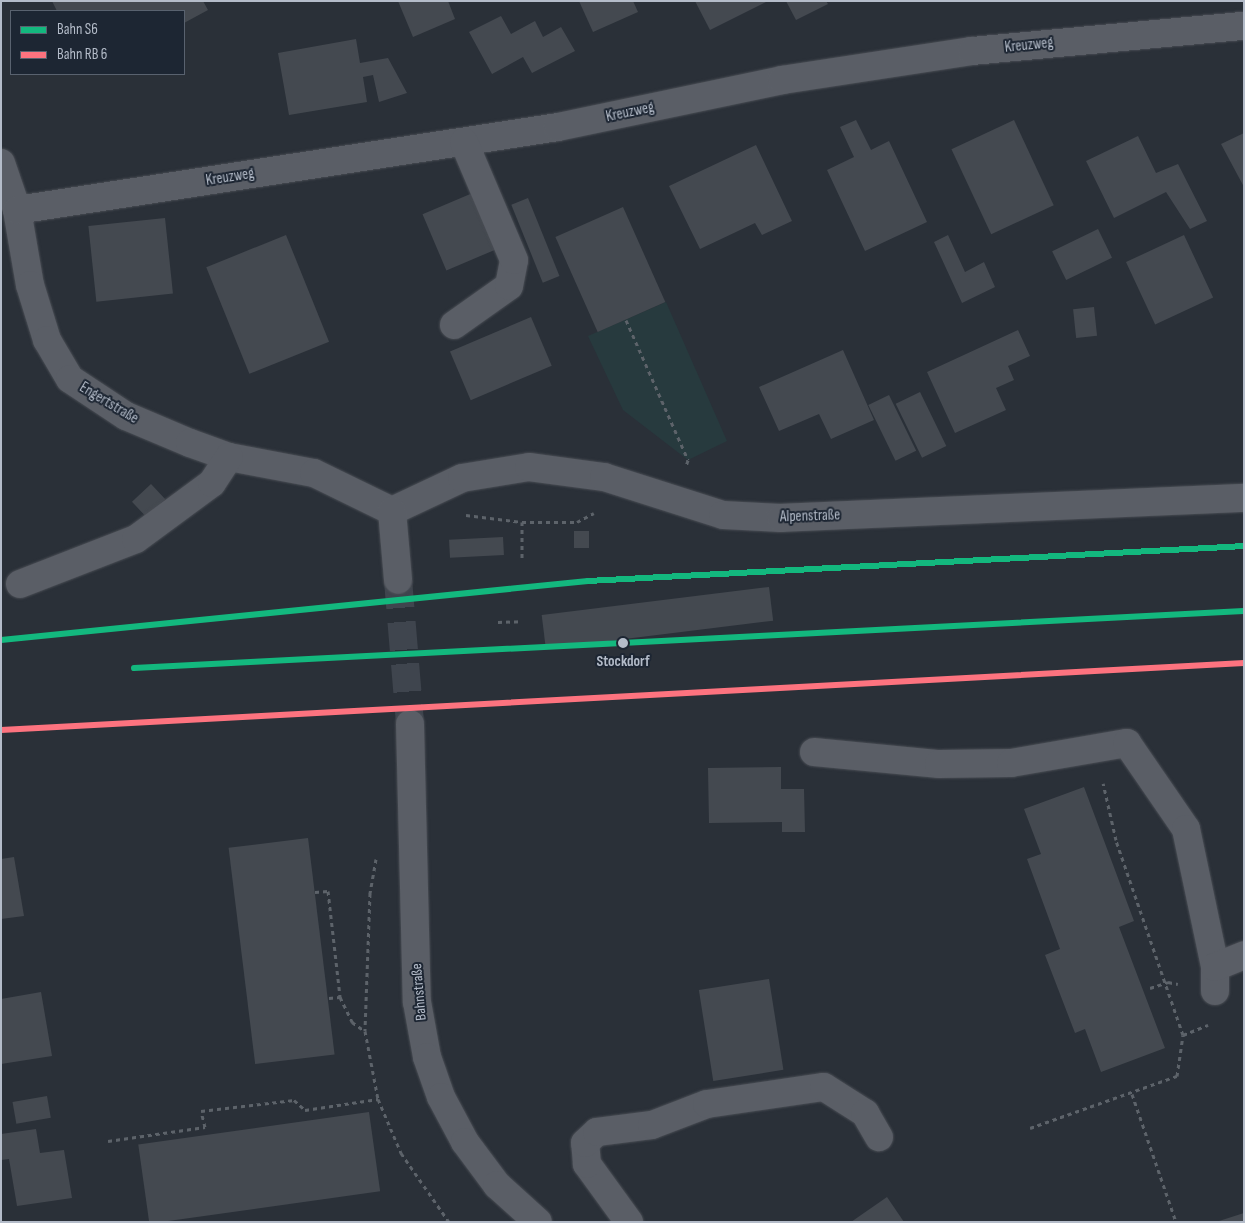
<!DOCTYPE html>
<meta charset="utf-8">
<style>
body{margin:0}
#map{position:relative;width:1245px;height:1223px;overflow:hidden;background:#2a3038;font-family:"Sofia Sans Condensed",sans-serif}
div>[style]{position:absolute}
.green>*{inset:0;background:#273a3e}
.building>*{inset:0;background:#444950;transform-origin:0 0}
.minor-tunnel>*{height:28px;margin-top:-14px;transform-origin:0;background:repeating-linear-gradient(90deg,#3f454e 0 28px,transparent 0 42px)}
.path>*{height:3px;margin-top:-1.5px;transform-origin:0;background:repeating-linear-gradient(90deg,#5d636a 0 4px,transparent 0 8px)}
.roads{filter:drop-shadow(0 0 1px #484c53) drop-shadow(0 0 1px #484c53)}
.minor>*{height:28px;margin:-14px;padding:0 14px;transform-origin:14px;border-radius:14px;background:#5a5e66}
.rail-1>*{height:6px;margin:-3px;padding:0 3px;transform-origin:3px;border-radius:3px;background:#13b87e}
.rail-2>*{height:6px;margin:-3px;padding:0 3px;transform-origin:3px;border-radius:3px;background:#fd737f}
.dots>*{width:14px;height:14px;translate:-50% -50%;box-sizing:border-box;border:2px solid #1d2633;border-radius:50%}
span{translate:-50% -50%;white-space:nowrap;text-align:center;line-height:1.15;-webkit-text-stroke:4px #1d2633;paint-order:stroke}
.street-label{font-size:15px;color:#b4bcc9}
.stop-label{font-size:15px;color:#b4bcc9;font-weight:700}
.frame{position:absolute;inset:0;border:2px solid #b4bcc9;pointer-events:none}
.legend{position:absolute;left:10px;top:10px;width:175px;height:65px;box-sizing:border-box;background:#1d2633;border:1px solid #59626f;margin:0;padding:6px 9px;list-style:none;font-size:15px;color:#b4bcc9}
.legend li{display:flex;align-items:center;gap:10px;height:25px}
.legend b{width:25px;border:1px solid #59626f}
</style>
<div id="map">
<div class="green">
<div style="clip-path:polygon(666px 302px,727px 441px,688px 460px,623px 410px,588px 336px)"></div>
</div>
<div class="building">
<div style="clip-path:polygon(52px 1px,203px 1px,208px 10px,184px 23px,184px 11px,57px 11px)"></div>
<div style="clip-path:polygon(398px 1px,448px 1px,455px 19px,413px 37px)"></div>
<div style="clip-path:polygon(579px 1px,633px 1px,638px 12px,593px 32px)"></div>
<div style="clip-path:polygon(695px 1px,768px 1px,710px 30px)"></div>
<div style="clip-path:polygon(786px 1px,826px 1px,828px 4px,796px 20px)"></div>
<div style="clip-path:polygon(501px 16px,511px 34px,535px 21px,543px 37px,561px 27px,575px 51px,532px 73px,523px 57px,492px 74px,469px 32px)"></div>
<div style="clip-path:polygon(356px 39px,360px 63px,388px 58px,407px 93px,379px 102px,373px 75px,363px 77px,367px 102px,289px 115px,278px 53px)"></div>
<div style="clip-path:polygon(856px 120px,871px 150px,889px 141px,927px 222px,865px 251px,827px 170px,854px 157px,840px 127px)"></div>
<div style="left:1014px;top:120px;width:94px;height:69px;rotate:65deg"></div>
<div style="clip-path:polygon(1244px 133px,1244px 187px,1221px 144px)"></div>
<div style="clip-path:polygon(1138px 136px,1156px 173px,1178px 164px,1207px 221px,1190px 229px,1166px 192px,1114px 218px,1086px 161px)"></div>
<div style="clip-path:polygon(756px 145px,792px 221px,762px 235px,755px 223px,700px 249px,669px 186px)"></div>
<div style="left:475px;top:192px;width:61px;height:57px;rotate:67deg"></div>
<div style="left:528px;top:198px;width:84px;height:18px;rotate:68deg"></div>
<div style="left:623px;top:207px;width:104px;height:74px;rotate:66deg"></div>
<div style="left:165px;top:218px;width:76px;height:77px;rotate:84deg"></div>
<div style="left:1098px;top:229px;width:32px;height:51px;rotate:64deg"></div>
<div style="left:286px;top:235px;width:115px;height:86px;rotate:68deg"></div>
<div style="clip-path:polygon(948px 235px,965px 272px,984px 262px,995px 287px,962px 303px,934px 242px)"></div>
<div style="left:1184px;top:235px;width:69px;height:64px;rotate:65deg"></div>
<div style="left:1094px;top:307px;width:29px;height:21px;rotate:84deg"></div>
<div style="left:531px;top:317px;width:53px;height:88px;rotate:67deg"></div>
<div style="clip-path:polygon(1018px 330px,1030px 356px,1008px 366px,1014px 380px,996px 388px,1006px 410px,955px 433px,927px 372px)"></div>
<div style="clip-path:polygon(843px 350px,874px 420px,831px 439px,819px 414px,779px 431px,759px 387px)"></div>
<div style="left:920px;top:392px;width:60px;height:27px;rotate:64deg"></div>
<div style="left:889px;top:395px;width:62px;height:23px;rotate:64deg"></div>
<div style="left:151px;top:484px;width:21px;height:26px;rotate:47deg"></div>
<div style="left:574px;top:531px;width:15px;height:17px"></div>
<div style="left:503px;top:537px;width:18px;height:54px;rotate:87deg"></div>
<div style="left:769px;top:587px;width:34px;height:229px;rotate:83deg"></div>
<div style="clip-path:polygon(781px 767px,781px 789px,804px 789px,805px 832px,782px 832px,782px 822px,709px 823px,708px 768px)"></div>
<div style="clip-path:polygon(1084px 787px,1134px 921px,1119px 927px,1165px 1048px,1101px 1072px,1085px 1029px,1075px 1033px,1045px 955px,1060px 949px,1027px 859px,1041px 854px,1024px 809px)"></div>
<div style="left:308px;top:838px;width:218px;height:80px;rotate:83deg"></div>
<div style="clip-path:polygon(14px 857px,24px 916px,1px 919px,1px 859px)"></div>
<div style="left:769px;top:979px;width:92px;height:71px;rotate:81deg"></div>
<div style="clip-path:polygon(41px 992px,52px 1056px,1px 1064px,1px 999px)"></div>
<div style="left:47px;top:1096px;width:22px;height:35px;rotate:80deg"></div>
<div style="left:369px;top:1112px;width:80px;height:233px;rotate:82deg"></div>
<div style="clip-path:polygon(36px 1129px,40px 1153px,64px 1150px,72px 1198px,17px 1206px,9px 1159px,1px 1160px,1px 1134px)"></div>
<div style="clip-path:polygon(887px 1197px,904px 1222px,851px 1222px)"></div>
<div style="clip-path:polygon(1244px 1213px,1244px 1222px,1219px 1222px,1219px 1221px)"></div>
</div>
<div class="minor-tunnel">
<div style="left:398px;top:580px;width:144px;rotate:85.2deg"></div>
</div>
<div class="path">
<div style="left:626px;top:320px;width:153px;rotate:66.1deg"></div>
<div style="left:688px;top:460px;width:6px;rotate:108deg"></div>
<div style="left:466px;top:515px;width:56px;rotate:7.1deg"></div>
<div style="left:522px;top:522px;width:36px;rotate:90deg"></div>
<div style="left:522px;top:522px;width:55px"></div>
<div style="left:577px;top:522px;width:19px;rotate:-28deg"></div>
<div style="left:498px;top:622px;width:24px;rotate:-2deg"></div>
<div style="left:376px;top:859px;width:35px;rotate:100deg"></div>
<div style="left:370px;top:893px;width:138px;rotate:92.1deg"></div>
<div style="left:365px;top:1031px;width:69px;rotate:79.2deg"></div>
<div style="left:378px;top:1099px;width:59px;rotate:66.9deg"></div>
<div style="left:401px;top:1153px;width:84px;rotate:55.2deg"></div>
<div style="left:315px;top:892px;width:13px;rotate:-4deg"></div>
<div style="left:328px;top:891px;width:107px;rotate:83.5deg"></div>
<div style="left:340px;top:997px;width:28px;rotate:64deg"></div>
<div style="left:352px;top:1022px;width:16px;rotate:35deg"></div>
<div style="left:1150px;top:988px;width:19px;rotate:-18deg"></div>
<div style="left:1168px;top:982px;width:10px;rotate:11deg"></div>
<div style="left:329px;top:998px;width:11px;rotate:-5deg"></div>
<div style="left:1183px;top:1035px;width:27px;rotate:-22deg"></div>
<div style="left:1132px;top:1094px;width:135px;rotate:71deg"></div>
<div style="left:1030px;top:1128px;width:156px;rotate:-19.5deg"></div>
<div style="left:1177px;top:1076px;width:41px;rotate:-81.7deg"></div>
<div style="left:1183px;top:1035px;width:206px;rotate:-109deg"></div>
<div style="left:1116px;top:840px;width:58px;rotate:-102.8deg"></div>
<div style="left:108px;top:1141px;width:98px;rotate:-8.2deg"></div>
<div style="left:205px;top:1127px;width:16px;rotate:-104deg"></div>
<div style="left:201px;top:1111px;width:94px;rotate:-6.7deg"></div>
<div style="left:294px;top:1100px;width:15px;rotate:42deg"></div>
<div style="left:305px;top:1110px;width:74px;rotate:-8.6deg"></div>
</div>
<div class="roads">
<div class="minor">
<div style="left:1px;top:163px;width:50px;rotate:71.2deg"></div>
<div style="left:17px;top:210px;width:76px;rotate:80.2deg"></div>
<div style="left:30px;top:285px;width:58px;rotate:72.8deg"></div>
<div style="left:47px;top:340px;width:45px;rotate:59.5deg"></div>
<div style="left:70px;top:379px;width:67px;rotate:33.5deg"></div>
<div style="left:126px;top:416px;width:69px;rotate:22.9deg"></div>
<div style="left:190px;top:443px;width:41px;rotate:19.7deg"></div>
<div style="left:229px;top:457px;width:86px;rotate:10.7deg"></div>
<div style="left:314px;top:473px;width:87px;rotate:26deg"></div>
<div style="left:17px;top:210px;width:547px;rotate:-8.72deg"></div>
<div style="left:558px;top:127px;width:229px;rotate:-11.8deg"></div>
<div style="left:782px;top:80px;width:192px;rotate:-8.7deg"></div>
<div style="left:972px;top:51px;width:273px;rotate:-5.3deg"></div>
<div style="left:454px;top:325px;width:67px;rotate:-35.3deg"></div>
<div style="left:509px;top:286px;width:26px;rotate:-79deg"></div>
<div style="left:514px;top:260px;width:128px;rotate:-113deg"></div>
<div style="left:392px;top:511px;width:77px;rotate:-25.2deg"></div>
<div style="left:462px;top:478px;width:68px;rotate:-9.3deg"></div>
<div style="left:529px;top:467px;width:76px;rotate:7.6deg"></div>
<div style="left:604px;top:477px;width:125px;rotate:17.7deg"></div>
<div style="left:723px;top:515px;width:58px;rotate:3deg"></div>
<div style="left:781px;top:518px;width:463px;rotate:-2.5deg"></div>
<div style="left:392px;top:511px;width:69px;rotate:85deg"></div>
<div style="left:20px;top:584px;width:124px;rotate:-21.2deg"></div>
<div style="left:136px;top:539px;width:94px;rotate:-36.4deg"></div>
<div style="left:212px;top:483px;width:31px;rotate:-57deg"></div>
<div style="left:410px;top:724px;width:278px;rotate:88.6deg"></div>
<div style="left:417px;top:1002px;width:56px;rotate:79.7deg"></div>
<div style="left:427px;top:1057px;width:42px;rotate:70.7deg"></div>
<div style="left:441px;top:1097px;width:51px;rotate:61.9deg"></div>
<div style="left:465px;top:1142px;width:54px;rotate:53.3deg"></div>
<div style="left:497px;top:1185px;width:55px;rotate:42.1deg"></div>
<div style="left:814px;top:752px;width:126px;rotate:5.5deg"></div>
<div style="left:939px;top:764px;width:72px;rotate:-0.8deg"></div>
<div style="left:1011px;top:763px;width:118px;rotate:-9.8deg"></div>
<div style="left:1127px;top:743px;width:104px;rotate:55.5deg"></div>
<div style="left:1186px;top:829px;width:141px;rotate:78.1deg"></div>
<div style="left:1215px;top:967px;width:24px;rotate:90deg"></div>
<div style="left:1215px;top:967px;width:31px;rotate:-22deg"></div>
<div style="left:629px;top:1222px;width:72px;rotate:-125.9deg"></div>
<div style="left:587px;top:1164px;width:21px;rotate:-95deg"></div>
<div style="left:585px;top:1143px;width:16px;rotate:-43deg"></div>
<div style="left:597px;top:1132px;width:55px;rotate:-7.3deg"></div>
<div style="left:652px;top:1125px;width:59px;rotate:-20.9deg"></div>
<div style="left:707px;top:1104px;width:118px;rotate:-8.3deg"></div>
<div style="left:824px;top:1087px;width:49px;rotate:32.4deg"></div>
<div style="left:865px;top:1113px;width:28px;rotate:60deg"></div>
</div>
</div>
<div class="rail-1">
<div style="left:1px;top:640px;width:590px;rotate:-5.74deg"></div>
<div style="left:588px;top:581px;width:657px;rotate:-3.05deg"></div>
<div style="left:134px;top:668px;width:1111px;rotate:-2.94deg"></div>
</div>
<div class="rail-2">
<div style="left:1px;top:730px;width:1245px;rotate:-3.09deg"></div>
</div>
<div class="dots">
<div style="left:623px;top:643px;background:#b4bcc9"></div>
</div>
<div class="street-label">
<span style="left:1029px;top:45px;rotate:-6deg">Kreuzweg</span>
<span style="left:630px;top:112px;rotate:-12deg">Kreuzweg</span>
<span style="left:230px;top:177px;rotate:-9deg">Kreuzweg</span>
<span style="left:109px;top:403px;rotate:31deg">Engertstraße</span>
<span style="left:810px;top:516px;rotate:-2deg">Alpenstraße</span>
<span style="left:419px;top:992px;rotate:-95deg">Bahnstraße</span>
</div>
<div class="stop-label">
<span style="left:623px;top:662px">Stockdorf</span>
</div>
<div class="frame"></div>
<ul class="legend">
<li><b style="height:6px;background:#13b87e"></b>Bahn S6</li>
<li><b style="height:6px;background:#fd737f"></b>Bahn RB 6</li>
</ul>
</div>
